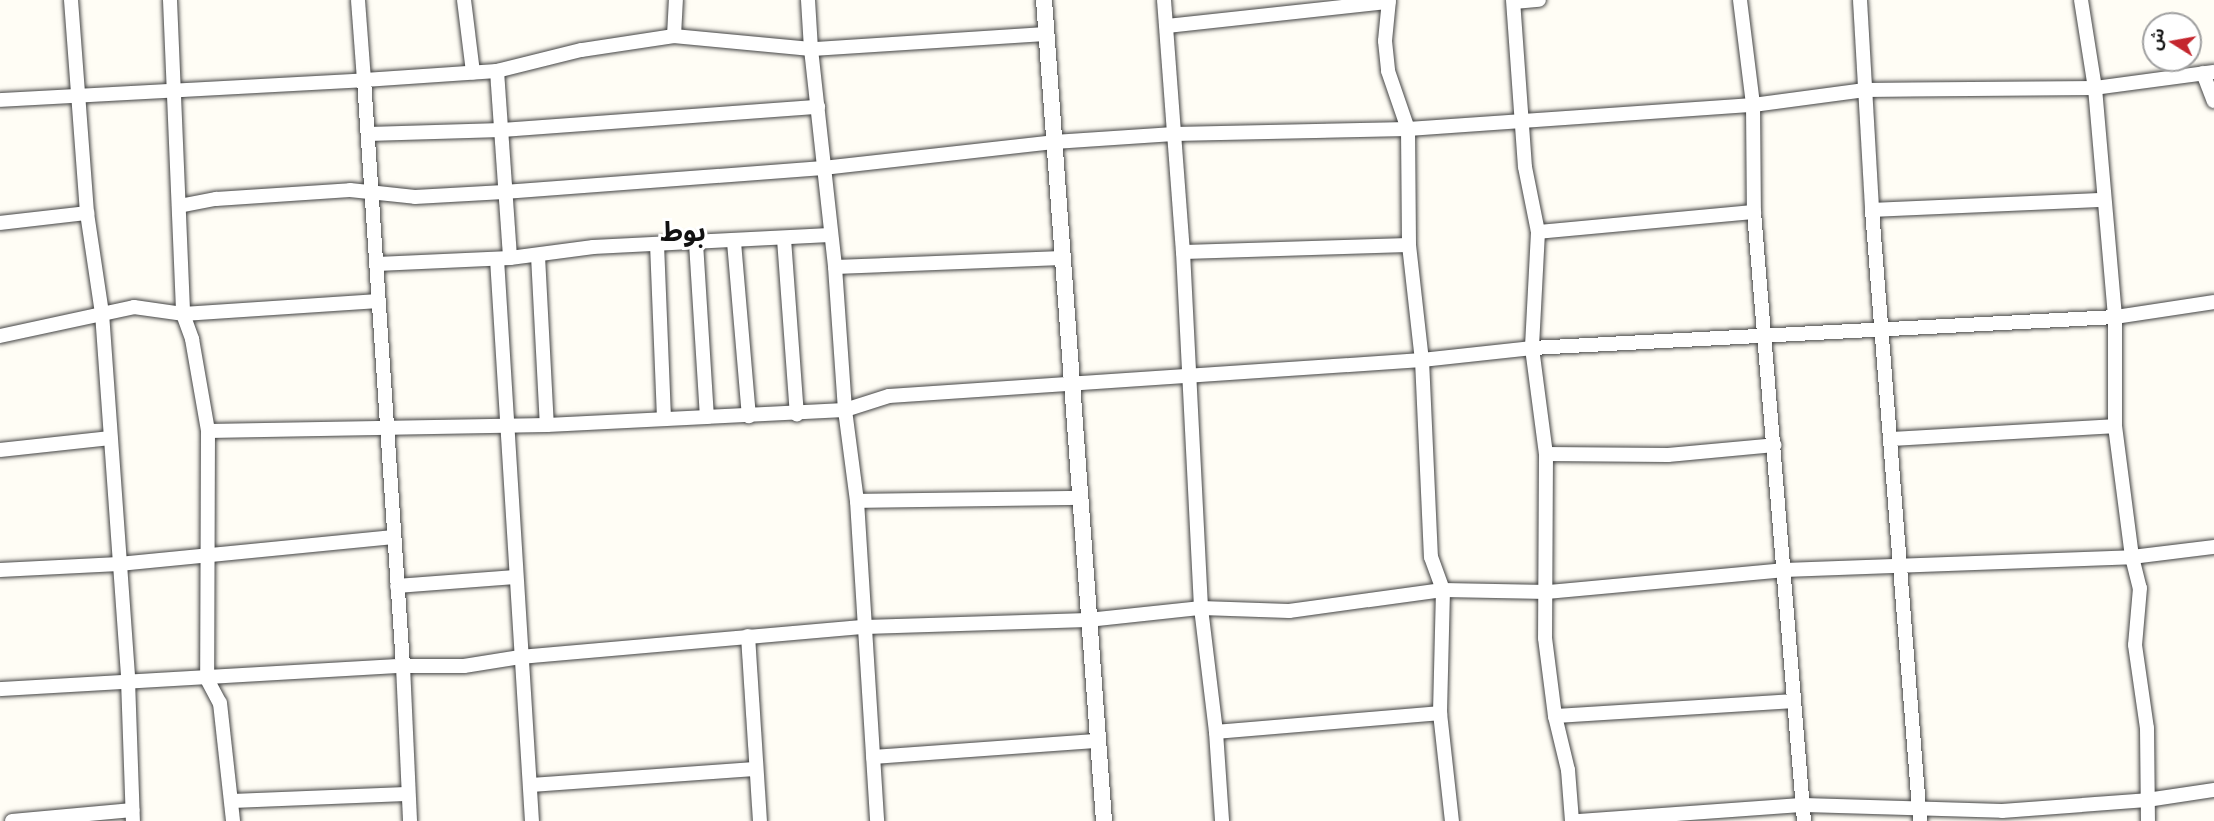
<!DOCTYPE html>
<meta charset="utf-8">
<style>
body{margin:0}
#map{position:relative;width:2214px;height:821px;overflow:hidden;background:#fffdf5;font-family:"Source Serif 4","Noto Sans Arabic",serif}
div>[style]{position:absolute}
.roads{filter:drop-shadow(0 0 2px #444) drop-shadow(0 0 2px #444)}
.minor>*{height:14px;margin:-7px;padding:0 7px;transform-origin:7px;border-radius:7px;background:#fff}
.tertiary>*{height:16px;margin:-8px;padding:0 8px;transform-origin:8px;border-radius:8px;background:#fff}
span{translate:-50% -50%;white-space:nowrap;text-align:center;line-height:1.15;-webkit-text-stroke:6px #fff;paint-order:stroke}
.town-label{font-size:27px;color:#111;font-weight:700}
.north{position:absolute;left:2142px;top:12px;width:60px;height:60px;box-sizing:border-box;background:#fff;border:2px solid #a0a0a0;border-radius:50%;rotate:281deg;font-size:16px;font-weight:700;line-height:24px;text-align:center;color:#111}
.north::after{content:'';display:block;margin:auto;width:21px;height:27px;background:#c4262e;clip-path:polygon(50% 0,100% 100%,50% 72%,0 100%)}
</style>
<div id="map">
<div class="roads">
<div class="minor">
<div style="left:71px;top:0;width:214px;rotate:85.7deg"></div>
<div style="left:87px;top:213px;width:101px;rotate:81.5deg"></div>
<div style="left:102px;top:313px;width:368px;rotate:85.9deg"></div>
<div style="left:128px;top:680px;width:141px;rotate:88deg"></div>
<div style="left:170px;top:0;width:314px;rotate:87.6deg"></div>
<div style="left:183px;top:314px;width:27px;rotate:70deg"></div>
<div style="left:192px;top:339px;width:93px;rotate:80.1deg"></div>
<div style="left:208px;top:431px;width:248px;rotate:90.2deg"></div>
<div style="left:207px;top:679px;width:27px;rotate:62deg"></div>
<div style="left:220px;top:703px;width:119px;rotate:83.7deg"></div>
<div style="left:464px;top:0;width:73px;rotate:82.9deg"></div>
<div style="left:808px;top:0;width:49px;rotate:86.5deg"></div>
<div style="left:811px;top:49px;width:138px;rotate:-174.6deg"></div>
<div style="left:674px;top:36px;width:94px;rotate:171.4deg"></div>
<div style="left:581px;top:50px;width:87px;rotate:166deg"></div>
<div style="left:497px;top:71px;width:133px;rotate:176.1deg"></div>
<div style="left:364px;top:80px;width:587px;rotate:86.19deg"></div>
<div style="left:403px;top:666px;width:61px"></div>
<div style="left:464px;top:666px;width:57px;rotate:-9.1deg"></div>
<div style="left:520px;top:657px;width:346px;rotate:-5deg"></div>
<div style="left:865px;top:627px;width:223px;rotate:-1.8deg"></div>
<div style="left:1088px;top:620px;width:114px;rotate:-6.1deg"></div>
<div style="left:1201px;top:608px;width:88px;rotate:2deg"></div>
<div style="left:1289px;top:611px;width:155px;rotate:-7.8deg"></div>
<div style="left:1443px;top:590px;width:105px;rotate:1.1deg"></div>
<div style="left:1548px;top:592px;width:237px;rotate:-5.3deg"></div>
<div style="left:1784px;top:570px;width:348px;rotate:-2.1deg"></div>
<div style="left:2132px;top:557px;width:83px;rotate:-7deg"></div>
<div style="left:1164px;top:0;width:253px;rotate:85.7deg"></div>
<div style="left:1183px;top:252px;width:356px;rotate:87.1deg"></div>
<div style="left:1201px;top:608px;width:125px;rotate:83.1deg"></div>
<div style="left:1216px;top:732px;width:89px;rotate:86.1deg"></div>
<div style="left:1389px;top:0;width:41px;rotate:95.6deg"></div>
<div style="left:1385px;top:41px;width:30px;rotate:84deg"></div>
<div style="left:1388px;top:71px;width:61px;rotate:71deg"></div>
<div style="left:1408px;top:129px;width:116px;rotate:89.5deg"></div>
<div style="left:1409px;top:245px;width:116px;rotate:83.6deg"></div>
<div style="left:1422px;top:360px;width:197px;rotate:87.4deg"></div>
<div style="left:1431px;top:557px;width:35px;rotate:70deg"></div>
<div style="left:1443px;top:590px;width:123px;rotate:91.4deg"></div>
<div style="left:1440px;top:713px;width:109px;rotate:83.7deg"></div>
<div style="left:1513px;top:0;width:167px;rotate:85.9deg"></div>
<div style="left:1525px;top:167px;width:66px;rotate:78.7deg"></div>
<div style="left:1538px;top:232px;width:116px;rotate:93deg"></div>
<div style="left:1532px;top:348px;width:107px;rotate:82.5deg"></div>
<div style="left:1546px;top:454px;width:184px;rotate:90.3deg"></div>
<div style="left:1545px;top:638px;width:79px;rotate:82.7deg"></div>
<div style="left:1555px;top:716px;width:56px;rotate:76.5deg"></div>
<div style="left:1568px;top:770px;width:51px;rotate:85.5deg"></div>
<div style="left:1740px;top:0;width:106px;rotate:82.9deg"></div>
<div style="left:1753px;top:105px;width:107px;rotate:89.5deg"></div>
<div style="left:1754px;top:212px;width:611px;rotate:85.31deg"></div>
<div style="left:1860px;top:0;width:210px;rotate:86.7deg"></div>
<div style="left:1872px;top:210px;width:613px;rotate:85.51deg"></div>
<div style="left:2081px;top:0;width:89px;rotate:81deg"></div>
<div style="left:2095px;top:88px;width:230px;rotate:85deg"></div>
<div style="left:2115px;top:317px;width:109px;rotate:90deg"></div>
<div style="left:2115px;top:426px;width:132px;rotate:82.6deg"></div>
<div style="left:2132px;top:557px;width:32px;rotate:76deg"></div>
<div style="left:2140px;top:588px;width:57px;rotate:95deg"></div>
<div style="left:2135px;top:645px;width:84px;rotate:81.8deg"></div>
<div style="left:2147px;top:728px;width:93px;rotate:89.4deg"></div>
<div style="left:1514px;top:2px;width:25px;rotate:-5deg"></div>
<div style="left:1167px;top:26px;width:223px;rotate:-6.2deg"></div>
<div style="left:1046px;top:34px;width:235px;rotate:176.3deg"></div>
<div style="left:811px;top:49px;width:219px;rotate:83.7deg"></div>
<div style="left:835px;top:267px;width:143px;rotate:86deg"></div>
<div style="left:845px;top:410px;width:46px;rotate:-17.7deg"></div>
<div style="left:889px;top:396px;width:534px;rotate:-3.86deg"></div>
<div style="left:1422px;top:360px;width:111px;rotate:-6.2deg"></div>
<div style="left:1532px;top:348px;width:584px;rotate:-3.04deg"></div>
<div style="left:2115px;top:317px;width:100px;rotate:-8.6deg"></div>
<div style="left:674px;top:36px;width:36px;rotate:-87deg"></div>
<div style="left:497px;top:71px;width:187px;rotate:86deg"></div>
<div style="left:2203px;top:73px;width:30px;rotate:69deg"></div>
<div style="left:0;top:100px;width:365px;rotate:-3.1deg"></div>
<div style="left:364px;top:80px;width:80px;rotate:-94.3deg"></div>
<div style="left:368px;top:134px;width:134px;rotate:-1.7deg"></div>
<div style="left:502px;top:130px;width:317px;rotate:-4.2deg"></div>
<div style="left:179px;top:206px;width:38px;rotate:-11deg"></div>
<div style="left:216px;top:199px;width:134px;rotate:-3.8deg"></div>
<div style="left:350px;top:190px;width:65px;rotate:6.1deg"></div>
<div style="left:415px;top:197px;width:89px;rotate:-3.2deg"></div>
<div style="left:504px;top:192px;width:320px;rotate:-4.3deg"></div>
<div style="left:823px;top:168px;width:232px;rotate:-6.4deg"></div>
<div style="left:1054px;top:142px;width:120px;rotate:-3.8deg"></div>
<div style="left:1174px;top:134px;width:234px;rotate:-1.2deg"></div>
<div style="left:1408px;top:129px;width:346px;rotate:-4deg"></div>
<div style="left:1753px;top:105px;width:113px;rotate:-7.6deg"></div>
<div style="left:1865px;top:90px;width:230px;rotate:-0.5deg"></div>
<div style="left:2095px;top:88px;width:120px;rotate:-7.7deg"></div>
<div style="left:1872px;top:210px;width:232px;rotate:-2.5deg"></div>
<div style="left:0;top:223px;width:88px;rotate:-6.6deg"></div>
<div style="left:1538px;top:232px;width:217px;rotate:-5.3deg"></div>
<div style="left:784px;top:239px;width:176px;rotate:85.8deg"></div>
<div style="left:734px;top:242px;width:175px;rotate:85.1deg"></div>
<div style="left:696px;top:243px;width:174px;rotate:86.4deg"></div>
<div style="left:657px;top:244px;width:175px;rotate:87.7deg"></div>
<div style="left:1183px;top:252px;width:226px;rotate:-1.8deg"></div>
<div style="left:538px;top:256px;width:169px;rotate:87deg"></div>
<div style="left:497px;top:259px;width:563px;rotate:86.44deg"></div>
<div style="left:377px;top:264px;width:133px;rotate:-2.6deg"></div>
<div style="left:510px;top:258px;width:84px;rotate:-7.5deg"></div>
<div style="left:593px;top:247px;width:237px;rotate:-2.9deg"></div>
<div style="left:835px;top:267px;width:227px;rotate:-2.3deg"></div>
<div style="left:0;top:336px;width:137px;rotate:-12.2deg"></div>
<div style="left:134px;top:307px;width:49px;rotate:8.1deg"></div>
<div style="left:183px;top:314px;width:196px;rotate:-3.8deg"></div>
<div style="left:208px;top:431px;width:339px;rotate:-1deg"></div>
<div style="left:547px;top:425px;width:298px;rotate:-2.9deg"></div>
<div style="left:845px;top:410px;width:92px;rotate:82.5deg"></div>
<div style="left:857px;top:501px;width:321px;rotate:86.4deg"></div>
<div style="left:1890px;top:439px;width:225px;rotate:-3.3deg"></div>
<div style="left:0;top:450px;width:111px;rotate:-6.2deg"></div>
<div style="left:1546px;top:454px;width:122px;rotate:0.5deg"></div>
<div style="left:1668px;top:455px;width:107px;rotate:-5.3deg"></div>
<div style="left:857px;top:501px;width:222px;rotate:-0.8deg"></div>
<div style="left:0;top:570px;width:119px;rotate:-2.9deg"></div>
<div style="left:119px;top:564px;width:276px;rotate:-5.6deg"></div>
<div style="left:397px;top:586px;width:118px;rotate:-4.4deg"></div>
<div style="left:748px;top:636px;width:185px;rotate:86.3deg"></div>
<div style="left:0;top:689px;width:404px;rotate:-3.3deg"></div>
<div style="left:403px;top:666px;width:155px;rotate:87.4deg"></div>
<div style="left:1555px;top:716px;width:237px;rotate:-3.6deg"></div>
<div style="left:1216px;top:732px;width:225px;rotate:-4.8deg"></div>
<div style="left:873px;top:757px;width:226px;rotate:-4.1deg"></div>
<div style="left:531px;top:785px;width:224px;rotate:-4.1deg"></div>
<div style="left:232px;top:801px;width:174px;rotate:-2.3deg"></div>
<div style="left:12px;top:821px;width:121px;rotate:-5.2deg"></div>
<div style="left:1579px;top:821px;width:226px;rotate:-4.1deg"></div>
<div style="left:1804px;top:805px;width:198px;rotate:1.7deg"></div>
<div style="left:2002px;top:811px;width:145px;rotate:-4.3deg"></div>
<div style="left:2147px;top:800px;width:68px;rotate:-8.5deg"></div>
</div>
<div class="tertiary">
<div style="left:1044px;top:0;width:823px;rotate:85.82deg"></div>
</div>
</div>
<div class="town-label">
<span style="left:683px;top:232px">بوط</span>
</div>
<div class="north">ش</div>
</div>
